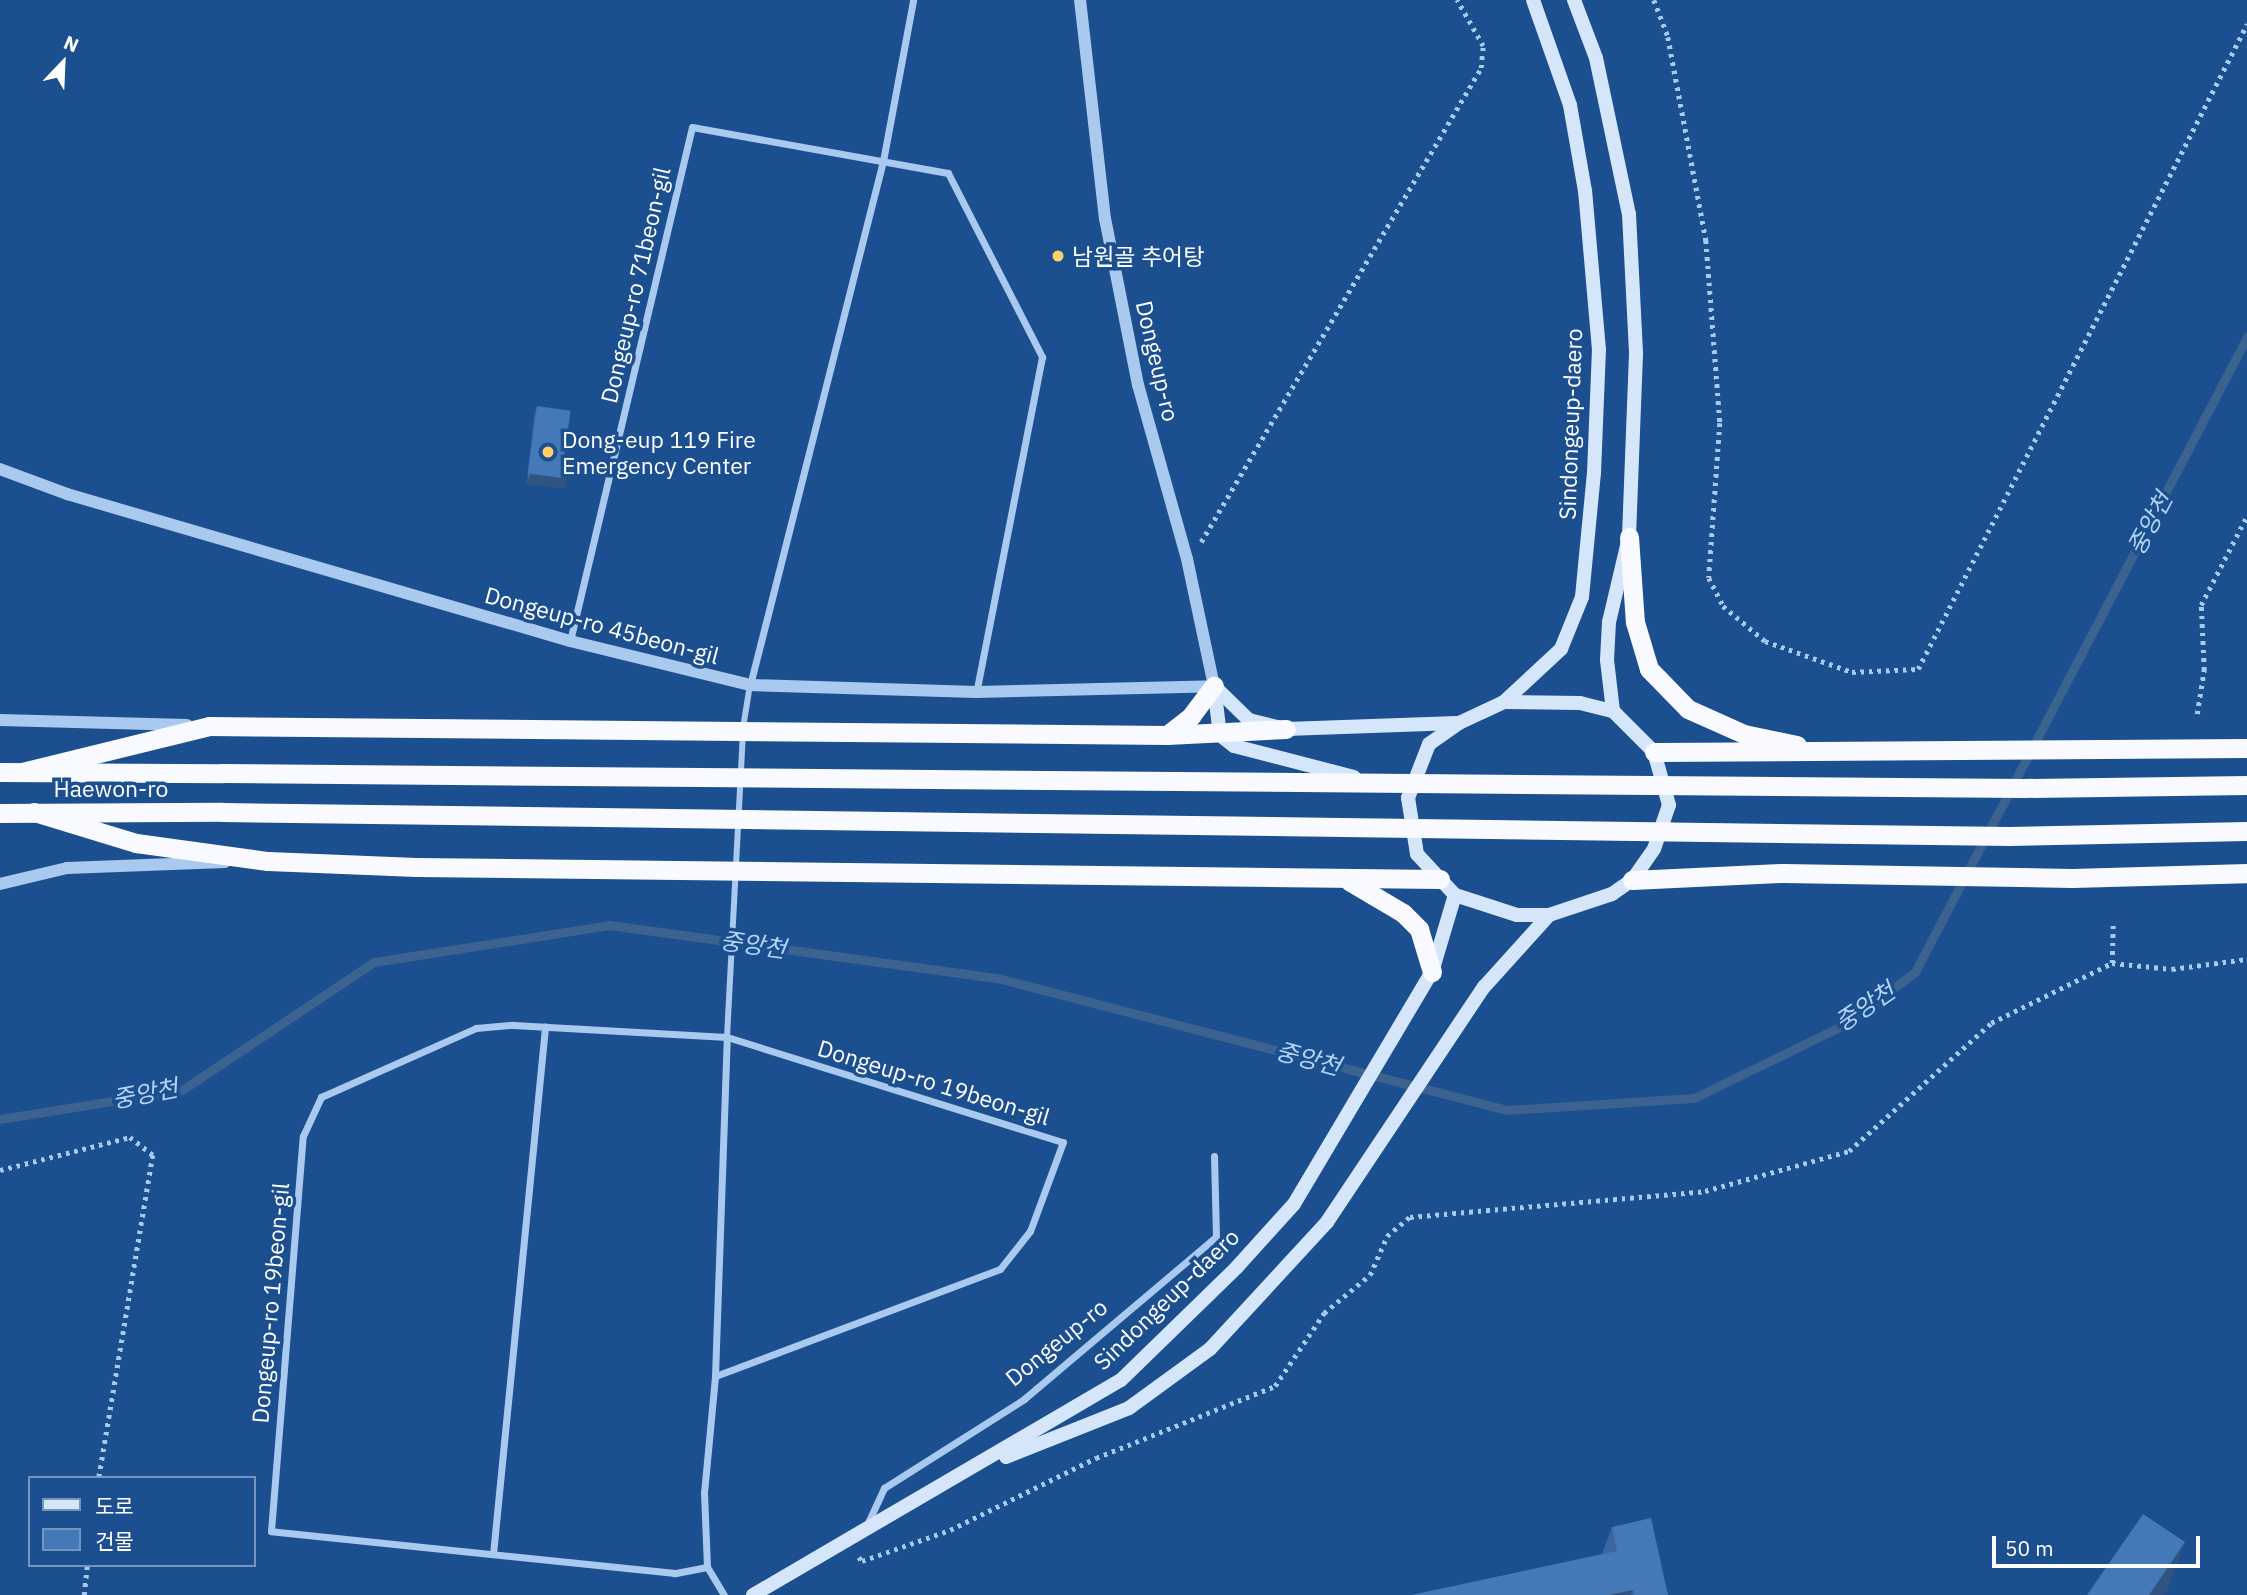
<!DOCTYPE html>
<meta charset="utf-8">
<style>
body{margin:0}
#map{position:relative;width:2247px;height:1595px;overflow:hidden;background:#1b4f8f;font-family:"IBM Plex Sans","Noto Sans KR",sans-serif}
div>[style]{position:absolute}
.stream>*{height:9px;margin:-4.5px;padding:0 4.5px;transform-origin:4.5px;border-radius:4.5px;background:#3c6290}
.path>*{height:4.5px;margin-top:-2.25px;transform-origin:0;background:repeating-linear-gradient(90deg,#a9c9ee 0 3.5px,transparent 0 8.5px)}
.pedestrian>*{height:6px;margin:-3px;padding:0 3px;transform-origin:3px;border-radius:3px;background:#a9c9ee}
.minor>*{height:7px;margin:-3.5px;padding:0 3.5px;transform-origin:3.5px;border-radius:3.5px;background:#a9c9ee}
.tertiary>*{height:12px;margin:-6px;padding:0 6px;transform-origin:6px;border-radius:6px;background:#a9c9ee}
.secondary>*{height:14px;margin:-7px;padding:0 7px;transform-origin:7px;border-radius:7px;background:#d6e6fa}
.trunk>*{height:19px;margin:-9.5px;padding:0 9.5px;transform-origin:9.5px;border-radius:9.5px;background:#f8faff}
.trunk-bridge>*{height:19px;margin:-9.5px;padding:0 9.5px;transform-origin:9.5px;border-radius:9.5px;background:#f8faff}
.wall>*{inset:0;background:#3a679d}
.shaded-wall>*{inset:0;background:#305480}
.building>*{inset:0;background:#4478b7;transform-origin:0 0}
.dots>*{width:19px;height:19px;translate:-50% -50%;box-sizing:border-box;border:4px solid #1b4f8f;border-radius:50%}
span{translate:-50% -50%;white-space:nowrap;text-align:center;line-height:1.15;-webkit-text-stroke:7px #1b4f8f;paint-order:stroke}
.poi-label{font-size:23px;color:#fff}
.left{translate:0 -50%;text-align:left}
.street-label{font-size:23px;color:#fff}
.water-label{font-size:24px;color:#b5d3f5;font-style:italic}
.legend{position:absolute;left:28px;top:1476px;width:228px;height:91px;box-sizing:border-box;background:#1b4f8f;border:2px solid #7695bc;margin:0;padding:9px 12px;list-style:none;font-size:21px;color:#fff}
.legend li{display:flex;align-items:center;gap:14px;height:35px}
.legend b{width:35px;border:2px solid #7695bc}
.north{position:absolute;left:28px;top:28px;width:70px;height:70px;-webkit-text-stroke:5px #1b4f8f;paint-order:stroke;rotate:23deg;font-size:19px;font-weight:700;line-height:28px;text-align:center;color:#fff}
.north::after{content:'';display:block;margin:auto;width:24px;height:32px;background:#fff;clip-path:polygon(50% 0,100% 100%,50% 72%,0 100%)}
.scale{position:absolute;left:1992px;top:1536px;width:208px;height:32px;box-sizing:border-box;border:4px solid #fff;border-top:0;padding-left:9px;font-size:21px;line-height:24px;white-space:nowrap;color:#fff;-webkit-text-stroke:5px #1b4f8f;paint-order:stroke}
</style>
<div id="map">
<div class="stream">
<div style="left:0;top:1119px;width:184px;rotate:-9.1deg"></div>
<div style="left:182px;top:1090px;width:231px;rotate:-33.7deg"></div>
<div style="left:374px;top:962px;width:238px;rotate:-8.9deg"></div>
<div style="left:609px;top:925px;width:396px;rotate:7.8deg"></div>
<div style="left:1001px;top:979px;width:523px;rotate:14.51deg"></div>
<div style="left:1507px;top:1110px;width:187px;rotate:-3.7deg"></div>
<div style="left:1694px;top:1098px;width:171px;rotate:-26deg"></div>
<div style="left:1848px;top:1023px;width:84px;rotate:-37.3deg"></div>
<div style="left:1915px;top:972px;width:717px;rotate:-62.4deg"></div>
</div>
<div class="path">
<div style="left:1654px;top:0;width:40px;rotate:69deg"></div>
<div style="left:1668px;top:37px;width:207px;rotate:79.4deg"></div>
<div style="left:1706px;top:240px;width:184px;rotate:85.6deg"></div>
<div style="left:1720px;top:423px;width:155px;rotate:94.1deg"></div>
<div style="left:1709px;top:578px;width:31px;rotate:63deg"></div>
<div style="left:1723px;top:606px;width:55px;rotate:39.8deg"></div>
<div style="left:1765px;top:641px;width:92px;rotate:19.6deg"></div>
<div style="left:1852px;top:672px;width:66px;rotate:-2.6deg"></div>
<div style="left:1918px;top:669px;width:724px;rotate:-62.97deg"></div>
<div style="left:1201px;top:542px;width:551px;rotate:-59.43deg"></div>
<div style="left:1481px;top:68px;width:22px;rotate:-85deg"></div>
<div style="left:1483px;top:46px;width:53px;rotate:-119.5deg"></div>
<div style="left:2197px;top:714px;width:45px;rotate:-81deg"></div>
<div style="left:2204px;top:670px;width:65px;rotate:-92.6deg"></div>
<div style="left:2201px;top:605px;width:100px;rotate:-62.7deg"></div>
<div style="left:2112px;top:963px;width:60px;rotate:5.7deg"></div>
<div style="left:2172px;top:969px;width:76px;rotate:-7.6deg"></div>
<div style="left:0;top:1170px;width:134px;rotate:-14.2deg"></div>
<div style="left:130px;top:1137px;width:29px;rotate:38deg"></div>
<div style="left:153px;top:1155px;width:327px;rotate:99.5deg"></div>
<div style="left:859px;top:1557px;width:5px;rotate:53deg"></div>
<div style="left:862px;top:1561px;width:93px;rotate:-19.4deg"></div>
<div style="left:950px;top:1530px;width:163px;rotate:-26.3deg"></div>
<div style="left:1096px;top:1458px;width:193px;rotate:-21.9deg"></div>
<div style="left:1275px;top:1386px;width:88px;rotate:-56.1deg"></div>
<div style="left:1324px;top:1313px;width:60px;rotate:-39.6deg"></div>
<div style="left:1370px;top:1275px;width:43px;rotate:-66.4deg"></div>
<div style="left:1387px;top:1236px;width:30px;rotate:-40deg"></div>
<div style="left:1410px;top:1217px;width:296px;rotate:-5deg"></div>
<div style="left:1705px;top:1191px;width:149px;rotate:-15.5deg"></div>
<div style="left:1849px;top:1151px;width:191px;rotate:-42deg"></div>
<div style="left:1991px;top:1023px;width:135px;rotate:-26.4deg"></div>
<div style="left:2112px;top:963px;width:41px;rotate:-88.6deg"></div>
<div style="left:84px;top:1595px;width:30px;rotate:-84deg"></div>
</div>
<div class="pedestrian">
<div style="left:727px;top:1037px;width:309px;rotate:-87deg"></div>
<div style="left:743px;top:728px;width:44px;rotate:-80.8deg"></div>
</div>
<div class="minor">
<div style="left:570px;top:641px;width:528px;rotate:-76.65deg"></div>
<div style="left:692px;top:127px;width:260px;rotate:10.2deg"></div>
<div style="left:948px;top:173px;width:207px;rotate:62.9deg"></div>
<div style="left:1042px;top:357px;width:341px;rotate:101.1deg"></div>
<div style="left:750px;top:685px;width:541px;rotate:-75.76deg"></div>
<div style="left:883px;top:161px;width:164px;rotate:-79.4deg"></div>
<div style="left:866px;top:1527px;width:43px;rotate:-65.2deg"></div>
<div style="left:884px;top:1488px;width:166px;rotate:-32.4deg"></div>
<div style="left:1024px;top:1399px;width:251px;rotate:-40.2deg"></div>
<div style="left:1216px;top:1237px;width:81px;rotate:-91.4deg"></div>
<div style="left:493px;top:1554px;width:530px;rotate:-84.36deg"></div>
<div style="left:707px;top:1567px;width:33px;rotate:169deg"></div>
<div style="left:675px;top:1573px;width:406px;rotate:-174.1deg"></div>
<div style="left:271px;top:1531px;width:396px;rotate:-85.4deg"></div>
<div style="left:303px;top:1136px;width:43px;rotate:-65.2deg"></div>
<div style="left:321px;top:1097px;width:170px;rotate:-24deg"></div>
<div style="left:476px;top:1028px;width:37px;rotate:-5deg"></div>
<div style="left:513px;top:1025px;width:214px;rotate:3.2deg"></div>
<div style="left:727px;top:1037px;width:352px;rotate:17.4deg"></div>
<div style="left:1063px;top:1142px;width:95px;rotate:110.3deg"></div>
<div style="left:1030px;top:1231px;width:48px;rotate:128.3deg"></div>
<div style="left:1000px;top:1269px;width:304px;rotate:159.4deg"></div>
<div style="left:724px;top:1595px;width:33px;rotate:-121deg"></div>
<div style="left:707px;top:1567px;width:74px;rotate:-92.3deg"></div>
<div style="left:704px;top:1493px;width:118px;rotate:-84.6deg"></div>
<div style="left:715px;top:1376px;width:339px;rotate:-88deg"></div>
</div>
<div class="tertiary">
<div style="left:0;top:469px;width:72px;rotate:20.5deg"></div>
<div style="left:67px;top:494px;width:524px;rotate:16.29deg"></div>
<div style="left:570px;top:641px;width:185px;rotate:13.7deg"></div>
<div style="left:750px;top:685px;width:226px;rotate:1.8deg"></div>
<div style="left:976px;top:692px;width:238px;rotate:-1.4deg"></div>
<div style="left:1214px;top:686px;width:130px;rotate:-102deg"></div>
<div style="left:1187px;top:559px;width:181px;rotate:-105.7deg"></div>
<div style="left:1138px;top:385px;width:169px;rotate:-101.2deg"></div>
<div style="left:1105px;top:219px;width:220px;rotate:-96.5deg"></div>
<div style="left:0;top:720px;width:187px;rotate:1.5deg"></div>
<div style="left:0;top:884px;width:69px;rotate:-13.4deg"></div>
<div style="left:67px;top:868px;width:158px;rotate:-2.2deg"></div>
</div>
<div class="secondary">
<div style="left:1574px;top:0;width:62px;rotate:69.2deg"></div>
<div style="left:1596px;top:58px;width:159px;rotate:78.1deg"></div>
<div style="left:1629px;top:214px;width:140px;rotate:87.1deg"></div>
<div style="left:1636px;top:354px;width:183px;rotate:92.2deg"></div>
<div style="left:1629px;top:537px;width:87px;rotate:103.2deg"></div>
<div style="left:1609px;top:622px;width:38px;rotate:93deg"></div>
<div style="left:1607px;top:660px;width:51px;rotate:83.3deg"></div>
<div style="left:1504px;top:702px;width:76px;rotate:0.8deg"></div>
<div style="left:1580px;top:703px;width:34px;rotate:14deg"></div>
<div style="left:1613px;top:711px;width:58px;rotate:45deg"></div>
<div style="left:1654px;top:752px;width:55px;rotate:74.2deg"></div>
<div style="left:1669px;top:805px;width:46px;rotate:108.8deg"></div>
<div style="left:1654px;top:849px;width:38px;rotate:125deg"></div>
<div style="left:1632px;top:880px;width:24px;rotate:145deg"></div>
<div style="left:1612px;top:894px;width:66px;rotate:161.6deg"></div>
<div style="left:1549px;top:915px;width:32px;rotate:180deg"></div>
<div style="left:1517px;top:915px;width:65px;rotate:-162.1deg"></div>
<div style="left:1455px;top:895px;width:56px;rotate:-132.8deg"></div>
<div style="left:1417px;top:854px;width:57px;rotate:-99.1deg"></div>
<div style="left:1408px;top:798px;width:58px;rotate:-68.7deg"></div>
<div style="left:1429px;top:744px;width:37px;rotate:-35deg"></div>
<div style="left:1459px;top:723px;width:50px;rotate:-25deg"></div>
<div style="left:1504px;top:702px;width:78px;rotate:-42.9deg"></div>
<div style="left:1561px;top:649px;width:56px;rotate:-68deg"></div>
<div style="left:1582px;top:597px;width:125px;rotate:-84.5deg"></div>
<div style="left:1594px;top:473px;width:123px;rotate:-87.7deg"></div>
<div style="left:1599px;top:350px;width:160px;rotate:-95deg"></div>
<div style="left:1585px;top:191px;width:87px;rotate:-99.9deg"></div>
<div style="left:1570px;top:105px;width:111px;rotate:-109.4deg"></div>
<div style="left:1354px;top:777px;width:124px;rotate:-165.5deg"></div>
<div style="left:1234px;top:746px;width:18px;rotate:-142deg"></div>
<div style="left:1220px;top:735px;width:49px;rotate:-97deg"></div>
<div style="left:1214px;top:686px;width:49px;rotate:44.2deg"></div>
<div style="left:1249px;top:720px;width:38px;rotate:14deg"></div>
<div style="left:1286px;top:729px;width:171px;rotate:-2deg"></div>
<div style="left:1006px;top:1457px;width:132px;rotate:-21.7deg"></div>
<div style="left:1129px;top:1408px;width:100px;rotate:-36.1deg"></div>
<div style="left:1210px;top:1349px;width:173px;rotate:-47.3deg"></div>
<div style="left:1327px;top:1222px;width:283px;rotate:-56.3deg"></div>
<div style="left:1484px;top:987px;width:97px;rotate:-47.9deg"></div>
<div style="left:753px;top:1595px;width:426px;rotate:-30.3deg"></div>
<div style="left:1121px;top:1380px;width:162px;rotate:-44.2deg"></div>
<div style="left:1237px;top:1267px;width:85px;rotate:-47.9deg"></div>
<div style="left:1294px;top:1204px;width:270px;rotate:-59.3deg"></div>
<div style="left:1432px;top:972px;width:80px;rotate:-73.4deg"></div>
</div>
<div class="trunk">
<div style="left:1629px;top:537px;width:85px;rotate:86deg"></div>
<div style="left:1635px;top:622px;width:49px;rotate:73.4deg"></div>
<div style="left:1649px;top:669px;width:56px;rotate:45.7deg"></div>
<div style="left:1688px;top:709px;width:61px;rotate:24.1deg"></div>
<div style="left:1744px;top:734px;width:54px;rotate:11.7deg"></div>
<div style="left:1167px;top:735px;width:31px;rotate:-38deg"></div>
<div style="left:1191px;top:716px;width:38px;rotate:-53deg"></div>
<div style="left:1654px;top:752px;width:593px;rotate:-0.39deg"></div>
<div style="left:0;top:772px;width:222px;rotate:0.3deg"></div>
<div style="left:22px;top:772px;width:193px;rotate:-13.8deg"></div>
<div style="left:209px;top:726px;width:958px;rotate:0.54deg"></div>
<div style="left:1167px;top:735px;width:119px;rotate:-2.9deg"></div>
<div style="left:34px;top:812px;width:107px;rotate:16.9deg"></div>
<div style="left:136px;top:843px;width:133px;rotate:7.8deg"></div>
<div style="left:268px;top:861px;width:148px;rotate:2.3deg"></div>
<div style="left:416px;top:867px;width:1024px;rotate:0.67deg"></div>
<div style="left:0;top:813px;width:222px;rotate:-0.3deg"></div>
<div style="left:1632px;top:880px;width:151px;rotate:-2.7deg"></div>
<div style="left:1783px;top:873px;width:289px;rotate:1deg"></div>
<div style="left:2072px;top:878px;width:175px;rotate:-1.6deg"></div>
<div style="left:1349px;top:881px;width:63px;rotate:30.7deg"></div>
<div style="left:1403px;top:913px;width:23px;rotate:45deg"></div>
<div style="left:1419px;top:929px;width:45px;rotate:73.2deg"></div>
</div>
<div class="trunk-bridge">
<div style="left:222px;top:773px;width:1801px;rotate:0.48deg"></div>
<div style="left:2023px;top:788px;width:224px;rotate:-0.8deg"></div>
<div style="left:222px;top:812px;width:1787px;rotate:0.77deg"></div>
<div style="left:2009px;top:836px;width:238px;rotate:-1.2deg"></div>
</div>
<div class="wall">
<div style="clip-path:polygon(537px 406px,567px 478px,563px 488px,527px 484px,534px 416px)"></div>
<div style="clip-path:polygon(1612px 1527px,1668px 1595px,1412px 1595px,1602px 1554px)"></div>
</div>
<div class="shaded-wall">
<div style="clip-path:polygon(531px 474px,567px 478px,563px 488px,527px 484px)"></div>
<div style="clip-path:polygon(2185px 1542px,2167px 1591px,2164px 1595px,2149px 1595px)"></div>
<div style="clip-path:polygon(1633px 1590px,1631px 1595px,1608px 1595px)"></div>
</div>
<div class="building">
<div style="left:537px;top:406px;width:34px;height:68px;rotate:8deg"></div>
<div style="clip-path:polygon(2143px 1514px,2185px 1542px,2149px 1595px,2087px 1595px)"></div>
<div style="clip-path:polygon(1651px 1518px,1668px 1595px,1634px 1595px,1633px 1590px,1608px 1595px,1412px 1595px,1617px 1551px,1612px 1527px)"></div>
</div>
<div class="dots">
<div style="left:1058px;top:256px;background:#ffd166"></div>
<div style="left:548px;top:452px;background:#ffd166"></div>
</div>
<div class="poi-label">
<span class="left" style="left:1072px;top:256px">남원골 추어탕</span>
<span class="left" style="left:562px;top:452px">Dong-eup 119 Fire<br>Emergency Center</span>
</div>
<div class="street-label">
<span style="left:635px;top:285px;rotate:-77deg">Dongeup-ro 71beon-gil</span>
<span style="left:1158px;top:361px;rotate:77deg">Dongeup-ro</span>
<span style="left:1570px;top:424px;rotate:-88deg">Sindongeup-daero</span>
<span style="left:602px;top:625px;rotate:15deg">Dongeup-ro 45beon-gil</span>
<span style="left:111px;top:788px">Haewon-ro</span>
<span style="left:934px;top:1082px;rotate:17deg">Dongeup-ro 19beon-gil</span>
<span style="left:1166px;top:1299px;rotate:-44deg">Sindongeup-daero</span>
<span style="left:270px;top:1303px;rotate:-85deg">Dongeup-ro 19beon-gil</span>
<span style="left:1056px;top:1342px;rotate:-39deg">Dongeup-ro</span>
</div>
<div class="water-label">
<span style="left:2150px;top:524px;rotate:-62deg">중앙천</span>
<span style="left:753px;top:945px;rotate:8deg">중앙천</span>
<span style="left:1865px;top:1007px;rotate:-34deg">중앙천</span>
<span style="left:1308px;top:1059px;rotate:15deg">중앙천</span>
<span style="left:145px;top:1094px;rotate:-11deg">중앙천</span>
</div>
<ul class="legend">
<li><b style="height:9px;background:#d6e6fa"></b>도로</li>
<li><b style="height:19px;background:#4478b7"></b>건물</li>
</ul>
<div class="north">N</div>
<div class="scale">50 m</div>
</div>
